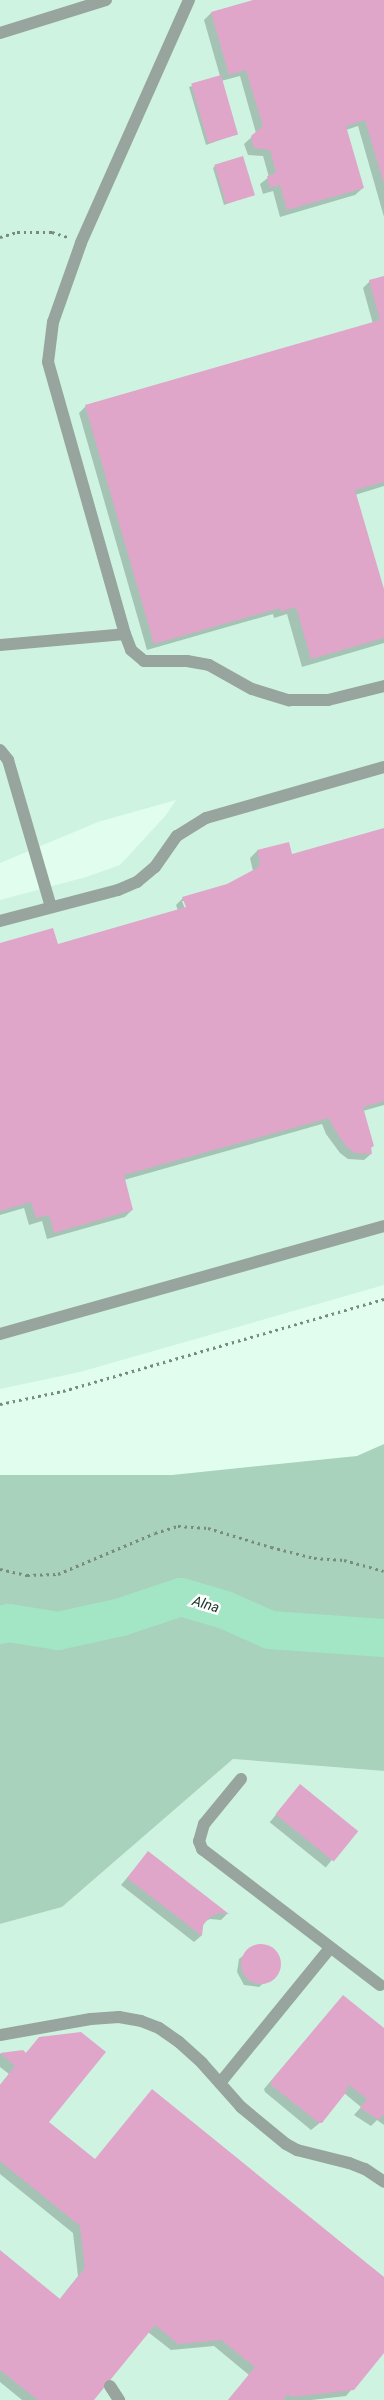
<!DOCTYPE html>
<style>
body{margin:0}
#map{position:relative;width:384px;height:2400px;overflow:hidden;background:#e0fdee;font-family:Roboto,sans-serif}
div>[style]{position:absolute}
.built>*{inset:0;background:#cef4e1}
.green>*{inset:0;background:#a9d2bd}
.shadow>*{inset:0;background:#0003;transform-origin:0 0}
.river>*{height:38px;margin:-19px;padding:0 19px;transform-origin:19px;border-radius:19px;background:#a3e6c6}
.building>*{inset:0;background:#e0a6c9;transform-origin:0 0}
.round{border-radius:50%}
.path>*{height:3px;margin-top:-1.5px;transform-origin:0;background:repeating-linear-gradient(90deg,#788b81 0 2.5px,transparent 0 6.5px)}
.minor>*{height:12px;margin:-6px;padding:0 6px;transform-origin:6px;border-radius:6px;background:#98a49e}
span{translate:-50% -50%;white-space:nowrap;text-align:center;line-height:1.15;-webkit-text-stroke:5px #fff;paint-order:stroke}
.water-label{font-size:14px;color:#143326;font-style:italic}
</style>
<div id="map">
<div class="built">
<div style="clip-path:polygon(0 0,384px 0,384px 1285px,80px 1372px,0 1389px,0 900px,86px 877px,120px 865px,166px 815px,176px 800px,98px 822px,0 863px)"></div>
<div style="clip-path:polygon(233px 1759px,384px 1771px,384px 2400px,0 2400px,0 1924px,62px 1907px)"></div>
</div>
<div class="green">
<div style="clip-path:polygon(384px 1444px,384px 1771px,233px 1759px,62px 1907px,0 1924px,0 1475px,172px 1475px,357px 1456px)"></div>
</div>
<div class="shadow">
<div style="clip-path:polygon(257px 0,384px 0,384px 217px,358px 126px,346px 130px,363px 188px,355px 195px,280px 217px,273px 191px,263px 194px,260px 184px,269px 177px,263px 156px,248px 155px,244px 144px,256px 133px,240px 76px,221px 81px,237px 134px,206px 145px,189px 87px,220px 76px,204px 20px,211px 13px)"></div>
<div style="clip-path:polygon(215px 166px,253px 194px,224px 205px,213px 168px)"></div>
<div style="clip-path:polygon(384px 277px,384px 486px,355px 495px,384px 594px,384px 643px,302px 667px,287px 614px,274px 618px,273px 614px,147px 650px,79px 413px,86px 406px,373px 324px,363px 288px,370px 281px)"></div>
<div style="clip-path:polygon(evenodd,384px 829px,384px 1105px,363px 1111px,373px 1146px,370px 1149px,371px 1154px,364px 1160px,348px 1159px,340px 1153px,326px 1134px,322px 1124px,124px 1180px,132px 1210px,125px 1217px,47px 1239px,42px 1221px,29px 1225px,24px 1208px,0 1215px,0 944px,57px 945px,178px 911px,176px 905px,183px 898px,227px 885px,253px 871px,250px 858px,257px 851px,288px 843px,291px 856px,384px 829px,182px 901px,185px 901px,189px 913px,187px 914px,182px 901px)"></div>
<div style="left:300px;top:1785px;width:72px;height:48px;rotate:39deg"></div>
<div style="clip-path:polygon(148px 1853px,227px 1914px,221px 1920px,210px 1919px,204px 1922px,201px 1936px,194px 1942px,121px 1885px)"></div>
<div style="clip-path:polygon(256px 1946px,269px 1947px,278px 1958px,276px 1973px,259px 1987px,244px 1985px,237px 1972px,239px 1959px)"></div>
<div style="clip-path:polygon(336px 2004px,384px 2030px,384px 2125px,377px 2120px,371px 2126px,354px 2115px,361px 2107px,344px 2093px,321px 2122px,311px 2130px,265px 2092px,264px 2089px)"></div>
<div style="clip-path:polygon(40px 2038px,47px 2122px,95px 2160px,384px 2278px,384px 2351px,346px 2396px,311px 2400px,228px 2400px,249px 2375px,214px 2346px,171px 2350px,148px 2332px,93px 2400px,22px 2400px,0 2382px,0 2252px,59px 2300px,78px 2276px,73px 2233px,0 2174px,0 2085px,9px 2074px,0 2067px,0 2054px,22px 2051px,25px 2054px)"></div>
</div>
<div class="river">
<div style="left:0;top:1625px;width:9px;rotate:-13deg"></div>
<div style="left:9px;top:1623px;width:50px;rotate:9.3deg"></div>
<div style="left:58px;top:1631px;width:65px;rotate:-12.5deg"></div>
<div style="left:121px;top:1617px;width:63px;rotate:-18.4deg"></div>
<div style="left:181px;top:1597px;width:46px;rotate:16.5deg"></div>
<div style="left:225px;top:1610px;width:49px;rotate:24deg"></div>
<div style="left:270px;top:1630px;width:114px;rotate:4deg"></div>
</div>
<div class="building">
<div style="clip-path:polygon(253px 0,384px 0,384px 184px,365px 120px,346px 126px,364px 188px,287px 210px,280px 185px,270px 188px,267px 176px,276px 173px,270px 150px,254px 148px,251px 136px,263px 126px,246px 70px,229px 75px,211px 12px)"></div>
<div style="left:221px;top:75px;width:62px;height:31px;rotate:74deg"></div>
<div style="left:243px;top:156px;width:41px;height:30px;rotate:73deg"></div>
<div style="clip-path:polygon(384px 276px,384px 482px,355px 490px,384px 589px,384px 638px,311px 659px,296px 607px,281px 612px,280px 608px,154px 644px,85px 405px,380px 320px,369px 280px)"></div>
<div style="clip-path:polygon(384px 828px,384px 1101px,363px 1107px,374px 1146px,371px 1147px,372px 1154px,355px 1153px,346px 1146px,333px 1127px,329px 1118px,124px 1175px,133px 1210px,54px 1233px,49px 1215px,36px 1218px,31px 1202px,0 1211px,0 943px,53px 928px,58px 944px,186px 907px,182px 897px,227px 884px,257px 868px,260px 864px,257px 850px,289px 842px,292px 854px)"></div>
<div style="left:300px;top:1784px;width:75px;height:39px;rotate:39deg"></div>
<div style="clip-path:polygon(148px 1851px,229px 1914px,218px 1913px,210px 1917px,203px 1925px,202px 1936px,127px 1878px)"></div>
<div class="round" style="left:241px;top:1944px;width:40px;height:40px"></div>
<div style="clip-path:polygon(343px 1995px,384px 2028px,384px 2114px,379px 2120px,360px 2108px,367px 2099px,349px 2085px,346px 2088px,348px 2090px,322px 2123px,319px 2123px,271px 2085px,271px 2081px)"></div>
<div style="clip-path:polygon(81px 2032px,106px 2052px,49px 2122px,95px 2159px,152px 2089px,384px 2277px,384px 2353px,354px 2390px,291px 2397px,288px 2394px,283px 2400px,228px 2400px,255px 2367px,221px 2340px,178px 2344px,155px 2325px,94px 2400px,38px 2400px,0 2370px,0 2250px,60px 2299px,85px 2268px,80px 2226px,0 2161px,0 2085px,15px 2066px,0 2053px,23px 2050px,26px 2053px,39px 2037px)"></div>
</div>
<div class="path">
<div style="left:0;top:237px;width:18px;rotate:-16deg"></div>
<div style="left:17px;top:232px;width:35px"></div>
<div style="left:52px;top:232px;width:16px;rotate:18deg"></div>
<div style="left:0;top:1404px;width:64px;rotate:-11.7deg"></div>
<div style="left:63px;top:1391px;width:334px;rotate:-16deg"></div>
<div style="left:0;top:1569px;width:28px;rotate:13deg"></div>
<div style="left:27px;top:1575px;width:31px;rotate:-2deg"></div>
<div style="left:58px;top:1574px;width:105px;rotate:-22.9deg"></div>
<div style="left:155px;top:1533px;width:24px;rotate:-17deg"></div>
<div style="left:178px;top:1526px;width:30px;rotate:4deg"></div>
<div style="left:208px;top:1528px;width:66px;rotate:16.8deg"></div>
<div style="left:271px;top:1547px;width:44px;rotate:14.3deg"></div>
<div style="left:314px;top:1558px;width:30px;rotate:4deg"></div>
<div style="left:344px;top:1560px;width:41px;rotate:15.4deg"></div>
</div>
<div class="minor">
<div style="left:189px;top:0;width:266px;rotate:114deg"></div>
<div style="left:81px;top:243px;width:84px;rotate:109.5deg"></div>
<div style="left:53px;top:322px;width:40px;rotate:97.1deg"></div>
<div style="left:48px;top:362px;width:283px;rotate:74.2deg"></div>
<div style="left:125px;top:634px;width:17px;rotate:69deg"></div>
<div style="left:131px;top:650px;width:17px;rotate:40deg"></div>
<div style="left:144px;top:661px;width:43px"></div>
<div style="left:187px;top:661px;width:22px;rotate:10deg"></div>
<div style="left:209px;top:665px;width:49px;rotate:29.2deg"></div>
<div style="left:252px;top:689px;width:39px;rotate:17deg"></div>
<div style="left:289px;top:700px;width:39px"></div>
<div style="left:328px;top:700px;width:58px;rotate:-14deg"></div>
<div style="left:0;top:33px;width:111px;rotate:-17.3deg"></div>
<div style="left:0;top:645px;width:125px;rotate:-5deg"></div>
<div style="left:0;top:750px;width:13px;rotate:51deg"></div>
<div style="left:8px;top:760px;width:153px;rotate:73.7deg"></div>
<div style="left:0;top:921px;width:122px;rotate:-14.7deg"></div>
<div style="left:118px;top:890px;width:21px;rotate:-23deg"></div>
<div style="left:137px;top:882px;width:23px;rotate:-40deg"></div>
<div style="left:155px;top:867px;width:38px;rotate:-55deg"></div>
<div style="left:177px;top:836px;width:34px;rotate:-32deg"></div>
<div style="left:206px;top:818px;width:185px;rotate:-16deg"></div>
<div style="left:0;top:1334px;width:399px;rotate:-15.7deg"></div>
<div style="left:241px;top:1779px;width:58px;rotate:129.4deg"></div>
<div style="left:204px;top:1824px;width:18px;rotate:106deg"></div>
<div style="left:199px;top:1841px;width:9px;rotate:69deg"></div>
<div style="left:202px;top:1849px;width:224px;rotate:37.4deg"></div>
<div style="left:0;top:2035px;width:92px;rotate:-10deg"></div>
<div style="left:91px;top:2019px;width:28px;rotate:-4deg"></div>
<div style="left:119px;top:2017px;width:22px;rotate:10deg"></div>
<div style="left:141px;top:2021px;width:19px;rotate:21deg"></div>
<div style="left:159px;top:2028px;width:24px;rotate:35deg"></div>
<div style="left:179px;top:2042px;width:31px;rotate:42deg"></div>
<div style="left:202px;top:2063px;width:59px;rotate:48.4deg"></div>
<div style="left:241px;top:2107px;width:58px;rotate:39.4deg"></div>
<div style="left:286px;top:2144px;width:13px;rotate:29deg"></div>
<div style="left:297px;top:2150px;width:54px;rotate:14deg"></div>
<div style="left:349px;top:2163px;width:17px;rotate:21deg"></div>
<div style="left:365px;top:2169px;width:23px;rotate:34deg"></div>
<div style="left:220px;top:2083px;width:174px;rotate:-50.8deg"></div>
<div style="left:110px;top:2386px;width:17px;rotate:57deg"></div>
</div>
<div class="water-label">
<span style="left:206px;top:1604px;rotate:17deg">Alna</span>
</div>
</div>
